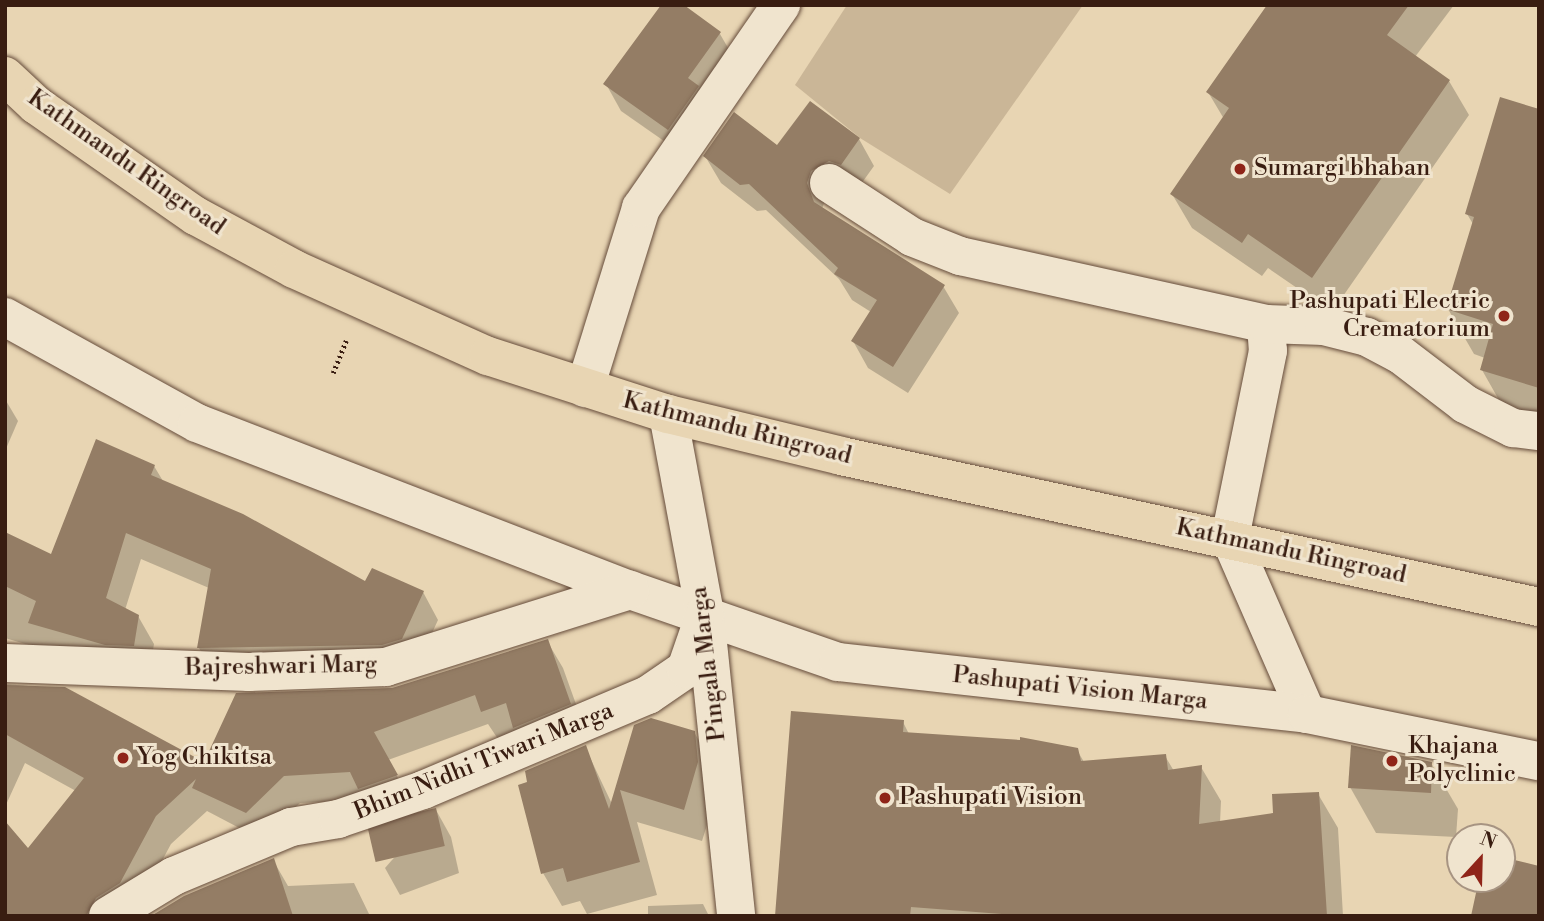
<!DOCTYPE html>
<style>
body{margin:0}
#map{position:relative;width:1544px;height:921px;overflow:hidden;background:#e8d5b3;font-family:"Libre Bodoni",serif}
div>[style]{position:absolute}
.green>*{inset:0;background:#cab697}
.shadow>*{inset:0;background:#0003}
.building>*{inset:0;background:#947d65;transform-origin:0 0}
.path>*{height:4.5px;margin-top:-2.25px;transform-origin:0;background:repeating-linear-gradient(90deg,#391d11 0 2px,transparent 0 5.5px)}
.roads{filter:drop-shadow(0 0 2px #654b3a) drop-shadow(0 0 2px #654b3a)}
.minor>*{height:38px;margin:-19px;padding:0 19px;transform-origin:19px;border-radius:19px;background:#f0e4ce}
.highway>*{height:38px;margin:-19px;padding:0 19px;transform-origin:19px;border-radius:19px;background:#e8d5b3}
.dots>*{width:19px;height:19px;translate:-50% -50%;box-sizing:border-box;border:4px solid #f0e4ce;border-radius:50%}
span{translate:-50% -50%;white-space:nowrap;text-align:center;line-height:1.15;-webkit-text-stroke:6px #f0e4ce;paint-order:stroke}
.street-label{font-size:24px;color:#391d11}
.poi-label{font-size:24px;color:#391d11}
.left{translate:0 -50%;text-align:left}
.right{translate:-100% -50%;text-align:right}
.frame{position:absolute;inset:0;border:7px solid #391d11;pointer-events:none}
.north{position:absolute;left:1446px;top:823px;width:70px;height:70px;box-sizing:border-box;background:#f0e4ce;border:2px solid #a79482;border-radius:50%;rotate:22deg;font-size:19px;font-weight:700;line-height:28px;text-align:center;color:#391d11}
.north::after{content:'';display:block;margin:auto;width:24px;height:32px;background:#8f2418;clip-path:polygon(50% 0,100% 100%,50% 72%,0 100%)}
</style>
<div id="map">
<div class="green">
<div style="clip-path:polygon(847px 5px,1083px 5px,950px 194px,860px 138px,795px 85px)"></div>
</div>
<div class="shadow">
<div style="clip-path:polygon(681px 5px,720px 34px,735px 60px,684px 155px,621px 111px,606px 84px)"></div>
<div style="clip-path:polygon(1269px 5px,1454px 5px,1415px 57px,1449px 81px,1469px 115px,1332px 312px,1268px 268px,1262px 276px,1192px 228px,1172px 194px,1224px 119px,1208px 92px)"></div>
<div style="clip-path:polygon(1539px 111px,1539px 425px,1508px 416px,1482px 370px,1485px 358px,1474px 354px,1448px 309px,1473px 224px,1467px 214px)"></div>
<div style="clip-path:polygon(859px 139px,874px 166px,856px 191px,826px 197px,822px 209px,943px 286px,959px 313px,908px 393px,868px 368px,853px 341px,871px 312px,852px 300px,839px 279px,766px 210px,757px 211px,721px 183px,705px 156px)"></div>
<div style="clip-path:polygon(5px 399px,18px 421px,5px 451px)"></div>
<div style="clip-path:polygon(154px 466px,163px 481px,366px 584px,423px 592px,438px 620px,417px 666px,215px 675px,199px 648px,209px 588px,141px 559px,125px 610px,138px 616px,154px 644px,149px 673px,121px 672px,5px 638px,5px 533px,52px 556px)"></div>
<div style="clip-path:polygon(547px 641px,563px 668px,586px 732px,498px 739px,488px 724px,388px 760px,412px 803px,366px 800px,300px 803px,262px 840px,207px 811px,171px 844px,135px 911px,127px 916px,5px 916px,28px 851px,76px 791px,25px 763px,5px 807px,5px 684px,64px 689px,205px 764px,393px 690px)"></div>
<div style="clip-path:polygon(903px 722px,909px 734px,1077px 750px,1084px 762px,1165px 756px,1174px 771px,1201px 767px,1221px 801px,1220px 823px,1275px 815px,1318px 794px,1338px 828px,1343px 916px,777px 916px)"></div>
<div style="clip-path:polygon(635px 726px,694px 732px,713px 765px,716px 796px,702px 841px,637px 822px,657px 895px,587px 914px,580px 901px,562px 906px,543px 873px,585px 747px,612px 804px)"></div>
<div style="clip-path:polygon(1431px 763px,1458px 809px,1456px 837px,1376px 833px,1350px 787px)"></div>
<div style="clip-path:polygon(436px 810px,451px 837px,459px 873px,400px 895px,385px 868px)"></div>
<div style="clip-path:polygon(273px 860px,288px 886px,354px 883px,370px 916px,154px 916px)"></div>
<div style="clip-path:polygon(703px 904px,709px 916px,648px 916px,648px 906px)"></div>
</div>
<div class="building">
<div style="clip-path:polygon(661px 5px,684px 5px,721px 32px,688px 78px,699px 86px,668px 130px,603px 84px)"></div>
<div style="clip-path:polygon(1267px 5px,1409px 5px,1387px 35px,1450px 80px,1312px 278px,1248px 234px,1242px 243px,1170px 194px,1229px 108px,1206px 92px)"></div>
<div style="clip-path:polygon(1500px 97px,1539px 109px,1539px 388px,1480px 370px,1493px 324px,1446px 309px,1474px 217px,1465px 214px)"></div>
<div style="clip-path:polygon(810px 101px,860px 138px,841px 165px,829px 161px,811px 171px,807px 183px,814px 202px,945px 285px,893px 367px,851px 341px,877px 300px,834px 274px,838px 268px,749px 184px,740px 185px,703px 156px,734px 112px,777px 145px)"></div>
<div style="clip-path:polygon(96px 439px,155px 465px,151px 475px,243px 514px,365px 581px,372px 568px,424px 591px,402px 639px,382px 645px,197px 648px,211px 569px,126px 533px,106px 598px,139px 615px,134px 646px,105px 645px,28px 623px,36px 601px,5px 586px,5px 532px,51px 554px)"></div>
<div style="clip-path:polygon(548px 639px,571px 704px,513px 728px,506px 703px,481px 712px,475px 695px,374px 732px,398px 775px,358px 789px,350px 772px,284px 776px,246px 813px,192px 788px,196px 779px,156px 816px,120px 883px,96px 898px,86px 916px,5px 916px,5px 821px,28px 848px,84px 778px,5px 734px,5px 685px,65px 687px,204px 762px,236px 693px,392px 688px)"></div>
<div style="clip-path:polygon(791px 711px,904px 720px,903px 732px,1020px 740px,1020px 737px,1078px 748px,1081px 761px,1166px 754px,1168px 770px,1202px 765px,1199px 824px,1273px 813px,1272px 794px,1319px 792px,1327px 916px,1027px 916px,911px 907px,910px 916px,775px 916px)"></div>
<div style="clip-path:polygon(651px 718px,695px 731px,698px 762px,684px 810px,620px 790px,640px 862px,567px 882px,563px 868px,541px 874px,518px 785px,527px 782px,525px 771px,586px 745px,609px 809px,634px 725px)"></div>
<div style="clip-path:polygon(1351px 745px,1432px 762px,1431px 793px,1348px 788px)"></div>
<div style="left:436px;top:808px;width:39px;height:71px;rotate:77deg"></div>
<div style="clip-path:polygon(1502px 857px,1539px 866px,1539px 916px,1471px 916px,1479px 879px,1502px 879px)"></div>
<div style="clip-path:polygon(274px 858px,293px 916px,151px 916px,184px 896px)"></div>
</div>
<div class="path">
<div style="left:333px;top:373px;width:35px;rotate:-68deg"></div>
</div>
<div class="roads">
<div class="minor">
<div style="left:829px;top:183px;width:99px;rotate:33deg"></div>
<div style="left:912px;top:237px;width:52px;rotate:21.6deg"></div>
<div style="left:960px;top:256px;width:313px;rotate:12.5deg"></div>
<div style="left:1266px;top:324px;width:27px;rotate:86deg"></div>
<div style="left:1268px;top:351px;width:191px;rotate:101.5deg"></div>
<div style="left:1230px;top:538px;width:192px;rotate:66.4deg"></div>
<div style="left:5px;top:317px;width:219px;rotate:28.9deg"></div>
<div style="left:197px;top:423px;width:464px;rotate:21.1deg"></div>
<div style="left:630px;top:590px;width:220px;rotate:19.1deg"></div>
<div style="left:838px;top:662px;width:472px;rotate:6.3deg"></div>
<div style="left:1307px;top:714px;width:237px;rotate:11.5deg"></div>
<div style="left:1266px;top:324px;width:58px;rotate:2deg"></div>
<div style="left:1324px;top:326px;width:44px;rotate:14.3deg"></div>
<div style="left:1367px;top:337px;width:38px;rotate:28deg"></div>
<div style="left:1401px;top:355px;width:81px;rotate:37.4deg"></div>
<div style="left:1465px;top:404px;width:54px;rotate:26.6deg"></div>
<div style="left:1513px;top:428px;width:26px;rotate:7deg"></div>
<div style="left:585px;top:388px;width:189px;rotate:-72.7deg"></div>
<div style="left:641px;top:208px;width:247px;rotate:-55.4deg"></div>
<div style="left:668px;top:414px;width:203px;rotate:79.5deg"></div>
<div style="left:705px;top:614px;width:304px;rotate:84.1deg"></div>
<div style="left:5px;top:663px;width:244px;rotate:2.1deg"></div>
<div style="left:249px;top:672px;width:137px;rotate:-2.1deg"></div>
<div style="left:386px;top:667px;width:256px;rotate:-17.5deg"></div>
<div style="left:108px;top:916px;width:77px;rotate:-31.2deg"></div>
<div style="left:174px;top:876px;width:127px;rotate:-22.7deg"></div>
<div style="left:291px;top:827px;width:48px;rotate:-9.7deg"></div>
<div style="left:338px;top:819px;width:90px;rotate:-18.8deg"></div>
<div style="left:423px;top:790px;width:244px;rotate:-22.9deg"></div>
<div style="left:648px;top:695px;width:46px;rotate:-34.4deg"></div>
<div style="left:686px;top:669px;width:58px;rotate:-70.9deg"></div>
</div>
<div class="highway">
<div style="left:5px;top:76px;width:42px;rotate:43.1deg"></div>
<div style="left:36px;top:105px;width:195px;rotate:34.8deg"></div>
<div style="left:196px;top:216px;width:111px;rotate:28.4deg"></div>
<div style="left:294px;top:269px;width:213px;rotate:24.2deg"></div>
<div style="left:488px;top:356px;width:189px;rotate:17.9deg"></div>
<div style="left:668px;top:414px;width:178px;rotate:13.6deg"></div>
<div style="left:841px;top:456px;width:714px;rotate:12.21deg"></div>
</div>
</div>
<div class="dots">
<div style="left:1240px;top:169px;background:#8f2418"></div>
<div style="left:1504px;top:316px;background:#8f2418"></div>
<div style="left:123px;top:758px;background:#8f2418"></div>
<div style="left:1392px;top:761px;background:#8f2418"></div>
<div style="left:885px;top:798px;background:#8f2418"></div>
</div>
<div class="street-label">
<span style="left:126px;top:163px;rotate:35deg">Kathmandu Ringroad</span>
<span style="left:737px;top:429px;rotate:14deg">Kathmandu Ringroad</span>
<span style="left:1291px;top:552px;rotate:12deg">Kathmandu Ringroad</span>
<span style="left:709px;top:664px;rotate:-97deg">Pingala Marga</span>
<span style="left:281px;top:667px;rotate:-1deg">Bajreshwari Marg</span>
<span style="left:1080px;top:689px;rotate:6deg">Pashupati Vision Marga</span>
<span style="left:484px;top:762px;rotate:-22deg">Bhim Nidhi Tiwari Marga</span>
</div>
<div class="poi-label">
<span class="left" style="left:1254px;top:169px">Sumargi bhaban</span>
<span class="right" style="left:1490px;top:316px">Pashupati Electric<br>Crematorium</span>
<span class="left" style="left:1408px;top:761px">Khajana<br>Polyclinic</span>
<span class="left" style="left:137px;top:758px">Yog Chikitsa</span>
<span class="left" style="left:899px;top:798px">Pashupati Vision</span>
</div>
<div class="frame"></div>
<div class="north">N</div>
</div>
